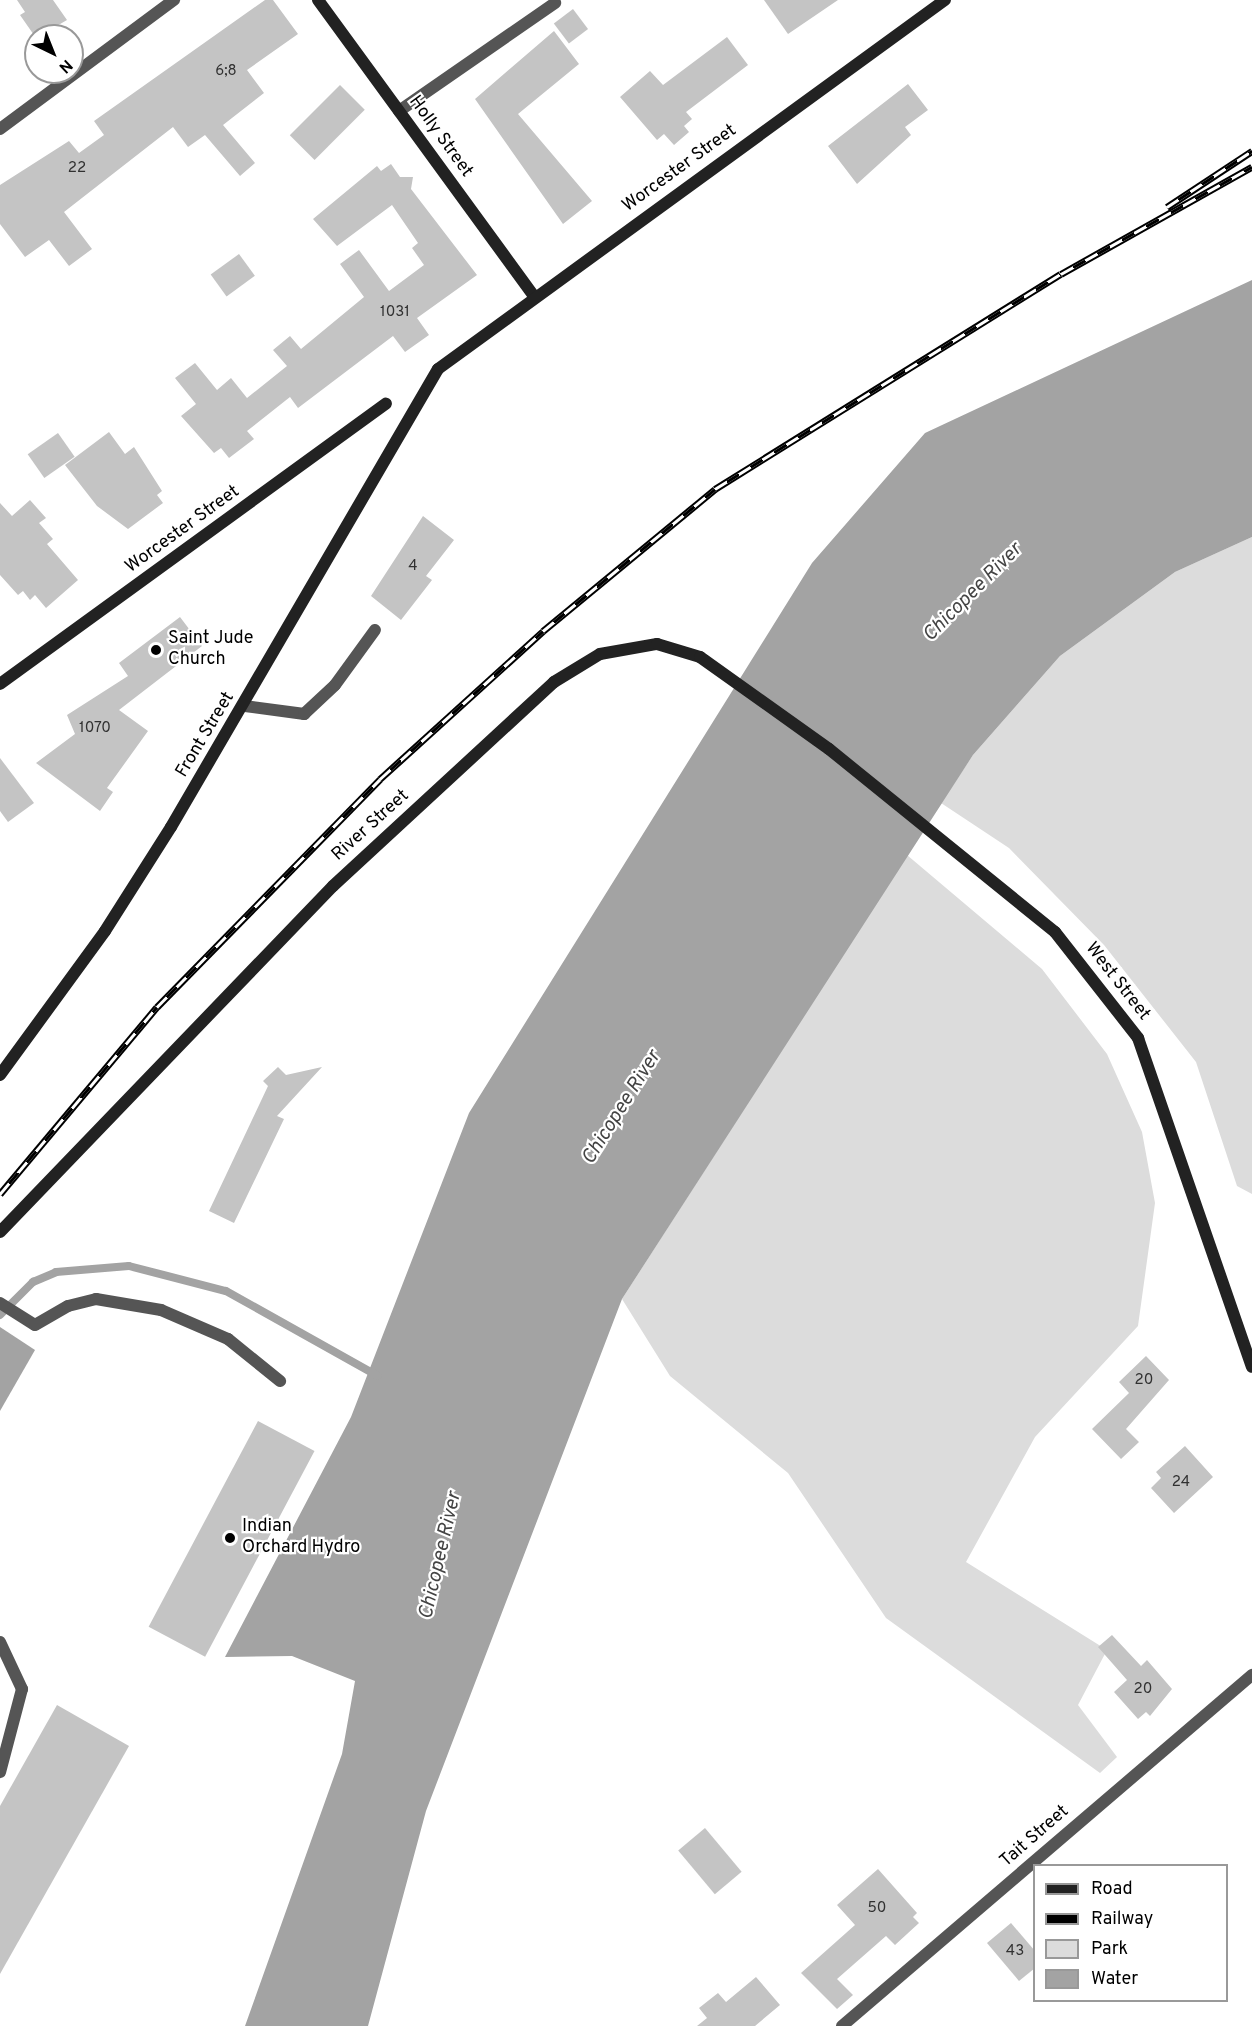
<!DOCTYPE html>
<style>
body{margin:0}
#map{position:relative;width:1252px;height:2026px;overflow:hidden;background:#fff;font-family:Overpass,sans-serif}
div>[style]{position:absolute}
.green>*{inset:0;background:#dcdcdc}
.water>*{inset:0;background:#a3a3a3}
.stream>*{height:8px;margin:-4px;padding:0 4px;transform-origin:4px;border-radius:4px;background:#a3a3a3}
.building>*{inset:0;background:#c4c4c4;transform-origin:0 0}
.lane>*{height:12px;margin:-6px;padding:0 6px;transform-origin:6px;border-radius:6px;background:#555}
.street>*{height:12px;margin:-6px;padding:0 6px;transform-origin:6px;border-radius:6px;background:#555}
.secondary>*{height:12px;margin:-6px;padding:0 6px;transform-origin:6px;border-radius:6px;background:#222}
.rail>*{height:7px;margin-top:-3.5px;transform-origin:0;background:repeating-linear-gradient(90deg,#fff 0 14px,#000 0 28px);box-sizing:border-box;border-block:2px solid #000}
.dots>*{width:16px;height:16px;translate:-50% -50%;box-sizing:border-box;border:3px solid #fff;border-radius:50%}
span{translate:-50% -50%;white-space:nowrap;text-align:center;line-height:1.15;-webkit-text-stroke:4.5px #fff;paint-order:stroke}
.number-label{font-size:15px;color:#313131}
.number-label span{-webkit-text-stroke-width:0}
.street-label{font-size:18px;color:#000}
.poi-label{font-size:18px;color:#000}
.left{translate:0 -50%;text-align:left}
.water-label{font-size:20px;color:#444;font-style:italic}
.legend{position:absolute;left:1033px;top:1864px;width:195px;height:138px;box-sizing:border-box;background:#fff;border:2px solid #999;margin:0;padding:8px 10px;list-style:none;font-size:18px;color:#000}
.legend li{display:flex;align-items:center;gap:12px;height:30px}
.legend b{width:30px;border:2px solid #999}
.north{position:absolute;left:24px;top:24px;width:60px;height:60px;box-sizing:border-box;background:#fff;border:2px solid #999;border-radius:50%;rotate:137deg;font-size:16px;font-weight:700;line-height:24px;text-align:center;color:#000}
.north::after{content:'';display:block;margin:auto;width:21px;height:27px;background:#000;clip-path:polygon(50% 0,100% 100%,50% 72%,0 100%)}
</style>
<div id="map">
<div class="green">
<div style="clip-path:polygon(1252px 537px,1252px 1194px,1237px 1186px,1196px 1062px,1104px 945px,1009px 848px,941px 803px,973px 755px,1060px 656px,1175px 572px)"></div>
<div style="clip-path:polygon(907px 855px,1042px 969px,1107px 1054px,1142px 1132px,1155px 1203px,1138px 1326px,1035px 1437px,966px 1562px,1107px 1650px,1078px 1705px,1117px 1757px,1100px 1773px,886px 1618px,788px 1473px,670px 1376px,622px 1299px)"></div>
</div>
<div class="water">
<div style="clip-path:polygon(1252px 280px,1252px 537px,1175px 572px,1060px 656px,973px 755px,622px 1299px,426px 1811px,368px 2026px,245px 2026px,342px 1754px,355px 1681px,292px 1656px,225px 1657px,351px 1417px,469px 1113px,812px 563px,925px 433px)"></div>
<div style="clip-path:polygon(0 1327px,35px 1350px,0 1411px)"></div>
</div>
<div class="stream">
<div style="left:0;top:1315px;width:47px;rotate:-45deg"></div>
<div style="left:33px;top:1282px;width:25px;rotate:-23deg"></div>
<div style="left:56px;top:1272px;width:73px;rotate:-4.7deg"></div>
<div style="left:129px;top:1266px;width:100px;rotate:14.5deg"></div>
<div style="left:226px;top:1291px;width:174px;rotate:29.2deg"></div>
</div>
<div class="building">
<div style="clip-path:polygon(17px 0,53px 0,67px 20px,36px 38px,20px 15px,25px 12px)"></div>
<div style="clip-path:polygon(265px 0,273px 0,298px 34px,247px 70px,264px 93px,223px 125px,255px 163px,240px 176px,205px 135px,188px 147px,173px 127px,64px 212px,92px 249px,69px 266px,49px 240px,25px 257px,0 224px,0 185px,69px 141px,79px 153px,104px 135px,94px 121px)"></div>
<div style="clip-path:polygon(764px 0,838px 0,788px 34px)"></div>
<div style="left:573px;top:9px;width:25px;height:24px;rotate:53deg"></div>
<div style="clip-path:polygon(554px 31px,579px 64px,518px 114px,592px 201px,563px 224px,475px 99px)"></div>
<div style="clip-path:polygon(727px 37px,748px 65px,686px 112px,692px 119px,684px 126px,689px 132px,674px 145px,664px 134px,657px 140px,620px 97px,650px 71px,663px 85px)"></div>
<div style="clip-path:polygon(908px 84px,928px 110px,905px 127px,911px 135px,857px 184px,828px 146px)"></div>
<div style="left:340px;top:85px;width:35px;height:71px;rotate:45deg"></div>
<div style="clip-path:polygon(391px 164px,400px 177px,413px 177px,411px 189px,477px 275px,417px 318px,429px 335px,405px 352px,393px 336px,298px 408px,290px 397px,247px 431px,254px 439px,229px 458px,221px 448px,214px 453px,181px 416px,196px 404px,175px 378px,195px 363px,217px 390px,231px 378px,247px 398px,287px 366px,273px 350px,290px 336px,301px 349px,364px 297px,340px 264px,359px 250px,389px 291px,424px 265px,412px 248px,418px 243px,392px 205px,337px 246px,313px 219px,377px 166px,381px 171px)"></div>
<div style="left:239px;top:254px;width:27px;height:35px;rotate:54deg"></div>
<div style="clip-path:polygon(109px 432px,125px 454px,134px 447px,162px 491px,157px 495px,163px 503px,128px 529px,97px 506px,65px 465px)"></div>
<div style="left:58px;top:433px;width:29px;height:37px;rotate:55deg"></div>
<div style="clip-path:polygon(30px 500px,46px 518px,39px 523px,53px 539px,47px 544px,78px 580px,46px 608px,35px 595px,30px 600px,23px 591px,18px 595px,0 575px,0 503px,12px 516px)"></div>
<div style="clip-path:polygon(423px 516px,454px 540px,426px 576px,432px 580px,401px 620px,371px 596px)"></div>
<div style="clip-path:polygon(180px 617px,202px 646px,119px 710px,148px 731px,107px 788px,113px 792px,100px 811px,36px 763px,75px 734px,67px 715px,128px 676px,119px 663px)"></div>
<div style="clip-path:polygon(0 758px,34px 803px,8px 822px,0 811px)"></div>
<div style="clip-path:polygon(278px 1067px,286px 1075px,322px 1067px,277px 1116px,284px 1119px,234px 1223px,209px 1211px,268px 1086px,263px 1081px)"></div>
<div style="clip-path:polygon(1146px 1356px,1169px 1380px,1126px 1429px,1139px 1442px,1121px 1459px,1092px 1429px,1129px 1393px,1119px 1382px)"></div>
<div style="left:258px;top:1421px;width:64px;height:233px;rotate:28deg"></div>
<div style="clip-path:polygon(1185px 1446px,1213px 1477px,1174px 1513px,1151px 1488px,1161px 1478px,1156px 1472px)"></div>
<div style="clip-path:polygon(1112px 1635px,1141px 1666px,1147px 1660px,1172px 1689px,1150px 1716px,1146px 1712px,1138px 1719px,1114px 1692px,1127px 1680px,1098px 1647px)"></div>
<div style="clip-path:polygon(57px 1705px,129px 1746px,0 1974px,0 1806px)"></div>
<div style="left:705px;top:1828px;width:57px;height:35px;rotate:50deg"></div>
<div style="clip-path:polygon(878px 1869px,917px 1913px,913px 1917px,919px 1923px,895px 1945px,886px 1936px,837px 1979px,853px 1995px,837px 2009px,801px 1973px,855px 1925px,837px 1905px)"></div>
<div style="clip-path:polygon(1011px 1923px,1035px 1951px,1035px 1968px,1019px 1981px,987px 1943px)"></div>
<div style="clip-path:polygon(756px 1977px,780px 2005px,755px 2026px,697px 2026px,707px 2018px,699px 2008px,718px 1993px,726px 2002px)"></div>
</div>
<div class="lane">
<div style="left:399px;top:111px;width:190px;rotate:-34.7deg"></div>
<div style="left:245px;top:706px;width:60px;rotate:7.7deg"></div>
<div style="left:304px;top:714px;width:42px;rotate:-43.1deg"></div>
<div style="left:335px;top:685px;width:68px;rotate:-54deg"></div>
<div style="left:0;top:1303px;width:41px;rotate:32.2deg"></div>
<div style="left:35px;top:1325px;width:38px;rotate:-30deg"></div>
<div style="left:68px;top:1306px;width:29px;rotate:-14deg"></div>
<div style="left:96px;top:1299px;width:66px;rotate:9.6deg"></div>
<div style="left:161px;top:1310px;width:73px;rotate:23.4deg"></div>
<div style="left:228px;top:1339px;width:67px;rotate:38.9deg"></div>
<div style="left:0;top:1642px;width:52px;rotate:64.9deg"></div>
<div style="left:22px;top:1689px;width:86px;rotate:104.8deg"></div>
</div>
<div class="street">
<div style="left:0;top:129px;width:217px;rotate:-36.6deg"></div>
<div style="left:842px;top:2026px;width:540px;rotate:-40.57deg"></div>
</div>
<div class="secondary">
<div style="left:318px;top:0;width:366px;rotate:53.9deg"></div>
<div style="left:0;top:684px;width:477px;rotate:-36deg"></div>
<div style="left:0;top:1075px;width:178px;rotate:-53.9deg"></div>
<div style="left:105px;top:931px;width:123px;rotate:-57.6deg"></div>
<div style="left:171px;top:827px;width:530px;rotate:-59.76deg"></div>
<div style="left:438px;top:369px;width:627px;rotate:-36.05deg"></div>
<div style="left:0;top:1232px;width:480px;rotate:-46.1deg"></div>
<div style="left:333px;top:886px;width:301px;rotate:-42.7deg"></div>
<div style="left:554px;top:682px;width:54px;rotate:-31.3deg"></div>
<div style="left:600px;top:654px;width:58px;rotate:-10deg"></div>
<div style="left:657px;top:644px;width:45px;rotate:16.8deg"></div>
<div style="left:700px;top:657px;width:158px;rotate:35.5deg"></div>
<div style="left:829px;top:749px;width:291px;rotate:39deg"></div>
<div style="left:1055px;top:932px;width:135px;rotate:51.9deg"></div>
<div style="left:1138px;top:1038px;width:348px;rotate:70.9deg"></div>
</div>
<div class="rail">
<div style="left:1167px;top:207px;width:102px;rotate:-33.4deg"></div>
<div style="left:0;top:1194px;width:244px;rotate:-50deg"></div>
<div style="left:157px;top:1007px;width:319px;rotate:-45.6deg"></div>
<div style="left:380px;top:779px;width:220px;rotate:-42.2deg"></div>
<div style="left:543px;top:631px;width:223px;rotate:-39.5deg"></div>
<div style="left:715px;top:489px;width:407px;rotate:-31.9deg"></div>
<div style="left:1061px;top:274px;width:219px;rotate:-29.3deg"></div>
</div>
<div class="dots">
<div style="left:156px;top:650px;background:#000"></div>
<div style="left:230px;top:1538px;background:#000"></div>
</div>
<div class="number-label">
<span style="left:226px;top:72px">6;8</span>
<span style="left:77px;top:169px">22</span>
<span style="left:395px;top:313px">1031</span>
<span style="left:413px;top:567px">4</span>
<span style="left:95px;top:729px">1070</span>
<span style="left:1144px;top:1381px">20</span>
<span style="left:1181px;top:1483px">24</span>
<span style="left:1143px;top:1690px">20</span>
<span style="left:877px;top:1909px">50</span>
<span style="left:1015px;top:1952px">43</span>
</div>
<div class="street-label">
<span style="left:440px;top:137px;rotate:54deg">Holly Street</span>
<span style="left:680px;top:169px;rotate:-36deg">Worcester Street</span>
<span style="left:183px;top:530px;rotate:-36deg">Worcester Street</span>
<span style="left:206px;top:735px;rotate:-59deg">Front Street</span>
<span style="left:371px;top:826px;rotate:-42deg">River Street</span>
<span style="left:1117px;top:982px;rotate:52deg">West Street</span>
<span style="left:1035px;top:1837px;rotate:-41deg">Tait Street</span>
</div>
<div class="poi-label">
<span class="left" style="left:168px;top:650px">Saint Jude<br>Church</span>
<span class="left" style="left:242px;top:1538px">Indian<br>Orchard Hydro</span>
</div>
<div class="water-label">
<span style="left:973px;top:593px;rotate:-45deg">Chicopee River</span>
<span style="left:622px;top:1108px;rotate:-58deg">Chicopee River</span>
<span style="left:441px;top:1556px;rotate:-77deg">Chicopee River</span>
</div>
<ul class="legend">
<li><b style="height:8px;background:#222"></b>Road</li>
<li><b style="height:8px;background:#000"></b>Railway</li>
<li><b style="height:16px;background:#dcdcdc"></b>Park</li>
<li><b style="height:16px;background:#a3a3a3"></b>Water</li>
</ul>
<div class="north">N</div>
</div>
